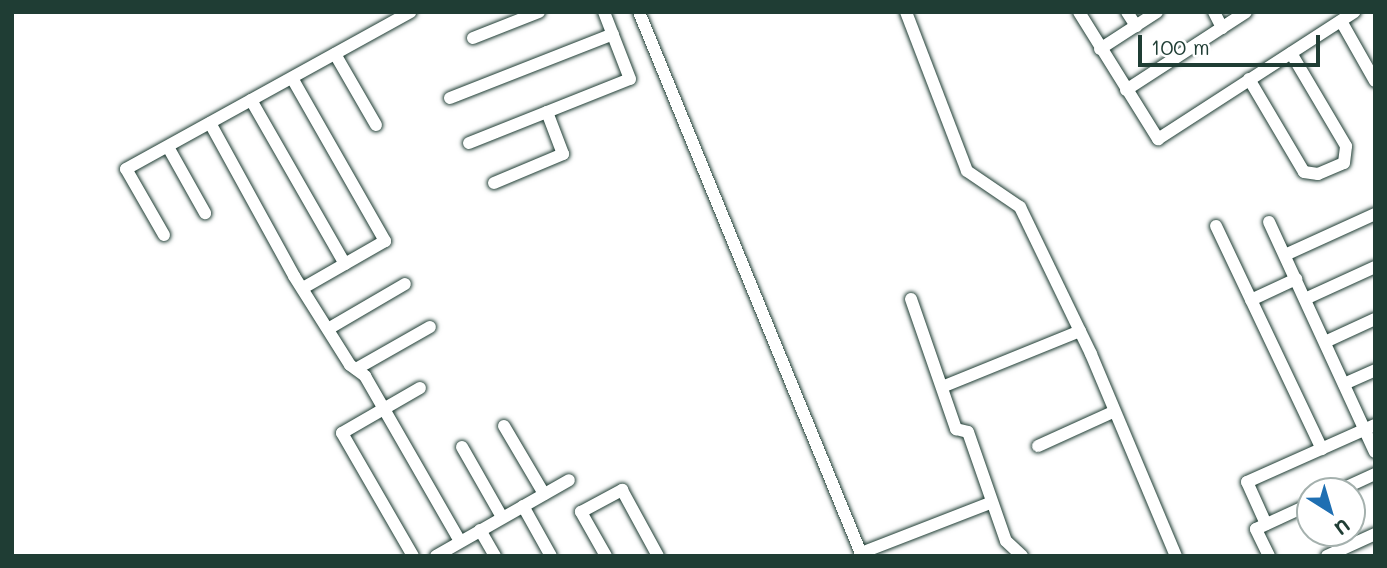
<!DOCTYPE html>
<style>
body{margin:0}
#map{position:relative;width:1387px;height:568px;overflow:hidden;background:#fff;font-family:Mali,sans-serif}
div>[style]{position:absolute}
.roads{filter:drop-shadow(0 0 2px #1f3d34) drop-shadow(0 0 2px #1f3d34)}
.street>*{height:12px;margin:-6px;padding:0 6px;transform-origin:6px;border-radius:6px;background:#fff}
span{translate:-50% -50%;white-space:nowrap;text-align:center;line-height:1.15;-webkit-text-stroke:5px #fff;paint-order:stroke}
.frame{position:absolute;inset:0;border:14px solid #1f3d34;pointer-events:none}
.north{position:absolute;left:1296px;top:477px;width:70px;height:70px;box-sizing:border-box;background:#fff;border:2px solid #a5b1ae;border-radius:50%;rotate:143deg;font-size:19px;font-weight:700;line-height:28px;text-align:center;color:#1f3d34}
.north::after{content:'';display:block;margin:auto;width:24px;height:32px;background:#1f6fb2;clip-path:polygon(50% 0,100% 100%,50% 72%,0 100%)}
.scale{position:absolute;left:1138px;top:35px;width:182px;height:32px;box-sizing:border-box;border:4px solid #1f3d34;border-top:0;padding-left:9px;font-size:21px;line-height:24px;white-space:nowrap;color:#1f3d34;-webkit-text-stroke:5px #fff;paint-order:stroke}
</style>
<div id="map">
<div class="roads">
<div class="street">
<div style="left:639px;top:12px;width:588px;rotate:67.71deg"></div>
<div style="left:906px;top:12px;width:170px;rotate:69deg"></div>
<div style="left:967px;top:171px;width:64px;rotate:34.2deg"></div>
<div style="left:1020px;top:207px;width:163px;rotate:64.2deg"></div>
<div style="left:1091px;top:354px;width:219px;rotate:67.2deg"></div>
<div style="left:1079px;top:12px;width:150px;rotate:58.1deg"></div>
<div style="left:1158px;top:139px;width:234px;rotate:-32.9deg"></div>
<div style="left:1127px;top:12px;width:17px;rotate:57deg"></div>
<div style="left:1214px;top:12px;width:18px;rotate:63deg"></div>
<div style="left:1341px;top:21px;width:69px;rotate:60.5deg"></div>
<div style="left:473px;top:38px;width:71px;rotate:-21.5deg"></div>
<div style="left:1100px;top:49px;width:68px;rotate:-33deg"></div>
<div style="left:335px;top:54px;width:82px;rotate:60deg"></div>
<div style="left:292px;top:78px;width:188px;rotate:60.3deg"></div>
<div style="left:385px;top:241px;width:95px;rotate:150.2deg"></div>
<div style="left:1249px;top:79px;width:108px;rotate:59.4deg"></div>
<div style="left:1304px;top:172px;width:14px;rotate:8deg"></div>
<div style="left:1318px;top:174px;width:28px;rotate:-23deg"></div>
<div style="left:1344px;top:163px;width:17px;rotate:-83deg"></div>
<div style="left:1346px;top:146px;width:108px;rotate:-120.6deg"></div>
<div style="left:1126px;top:90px;width:143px;rotate:-33deg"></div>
<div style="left:450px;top:98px;width:175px;rotate:-21.4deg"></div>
<div style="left:251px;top:100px;width:189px;rotate:60.2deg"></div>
<div style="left:210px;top:123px;width:175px;rotate:61.2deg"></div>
<div style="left:294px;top:276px;width:105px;rotate:57.8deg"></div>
<div style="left:350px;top:365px;width:19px;rotate:36deg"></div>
<div style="left:365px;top:376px;width:190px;rotate:60.1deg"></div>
<div style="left:469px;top:143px;width:173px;rotate:-21.7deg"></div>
<div style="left:630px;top:79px;width:72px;rotate:-111.2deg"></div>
<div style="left:168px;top:147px;width:76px;rotate:60.7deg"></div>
<div style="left:494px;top:183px;width:75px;rotate:-22.8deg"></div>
<div style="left:563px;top:154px;width:45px;rotate:-110.9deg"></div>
<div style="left:1269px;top:222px;width:253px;rotate:65.3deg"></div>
<div style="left:1216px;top:226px;width:247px;rotate:64.6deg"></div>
<div style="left:164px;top:235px;width:76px;rotate:-119.9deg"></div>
<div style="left:126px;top:169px;width:325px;rotate:-28.9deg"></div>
<div style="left:1285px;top:255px;width:99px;rotate:-24.5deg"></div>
<div style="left:911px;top:299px;width:138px;rotate:70.9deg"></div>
<div style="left:956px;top:429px;width:12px;rotate:14deg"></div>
<div style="left:968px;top:432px;width:115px;rotate:70.8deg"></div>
<div style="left:1006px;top:541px;width:22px;rotate:43deg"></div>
<div style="left:1305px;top:299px;width:77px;rotate:-24.6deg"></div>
<div style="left:1251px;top:300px;width:50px;rotate:-25deg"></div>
<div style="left:328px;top:329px;width:89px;rotate:-30.3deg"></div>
<div style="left:1325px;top:342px;width:55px;rotate:-24.7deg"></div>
<div style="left:356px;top:369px;width:85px;rotate:-29.6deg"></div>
<div style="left:1344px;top:384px;width:34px;rotate:-24deg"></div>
<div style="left:942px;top:387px;width:149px;rotate:-22.1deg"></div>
<div style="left:504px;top:426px;width:79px;rotate:59.5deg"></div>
<div style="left:1038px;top:446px;width:82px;rotate:-24.4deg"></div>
<div style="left:462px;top:447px;width:81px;rotate:60.3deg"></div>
<div style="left:1338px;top:491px;width:41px;rotate:-24.7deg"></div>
<div style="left:523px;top:506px;width:57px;rotate:60.8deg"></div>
<div style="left:1266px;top:524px;width:46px;rotate:-114.3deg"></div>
<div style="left:1247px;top:482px;width:140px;rotate:-24deg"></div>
<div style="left:480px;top:530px;width:30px;rotate:60deg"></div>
<div style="left:861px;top:553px;width:138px;rotate:-21.2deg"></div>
<div style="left:413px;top:556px;width:142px;rotate:-120deg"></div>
<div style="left:342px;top:433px;width:90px;rotate:-30deg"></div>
<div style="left:436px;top:556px;width:153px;rotate:-29.7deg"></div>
<div style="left:606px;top:556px;width:51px;rotate:-119.6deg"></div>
<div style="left:581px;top:512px;width:47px;rotate:-28.2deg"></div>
<div style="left:622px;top:490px;width:75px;rotate:61.4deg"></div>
<div style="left:1269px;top:556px;width:30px;rotate:-116deg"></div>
<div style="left:1256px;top:529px;width:60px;rotate:-24.8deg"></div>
<div style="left:1327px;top:556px;width:53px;rotate:-24.6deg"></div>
</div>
</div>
<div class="frame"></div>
<div class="north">U</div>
<div class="scale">100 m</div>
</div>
